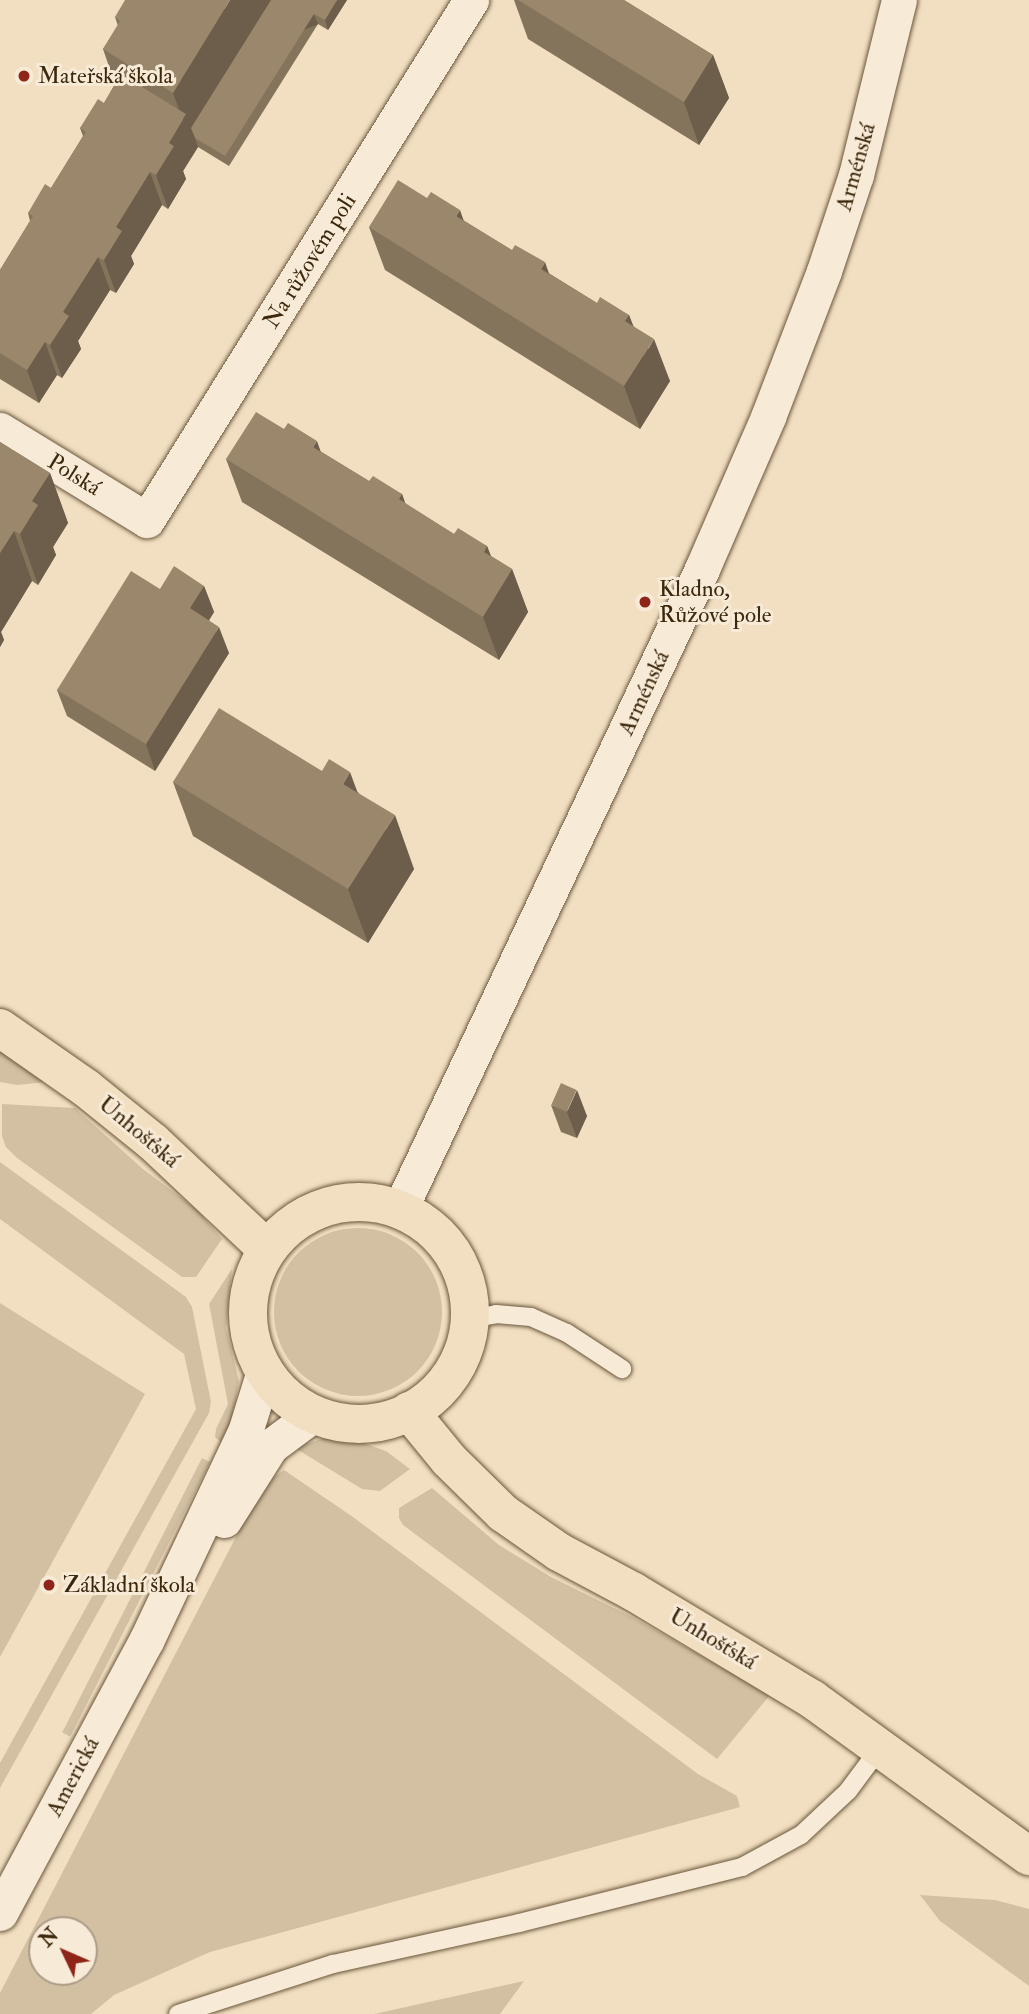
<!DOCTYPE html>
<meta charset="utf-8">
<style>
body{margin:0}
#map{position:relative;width:1029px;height:2014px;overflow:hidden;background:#f2dfc2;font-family:"IM FELL Double Pica",serif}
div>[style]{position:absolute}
.green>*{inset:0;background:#d3c0a3;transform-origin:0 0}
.round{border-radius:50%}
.roads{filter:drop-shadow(0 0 2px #6a563a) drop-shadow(0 0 2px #6a563a)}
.lane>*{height:18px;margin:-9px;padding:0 9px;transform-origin:9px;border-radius:9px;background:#f7ead7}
.street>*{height:35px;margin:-17.5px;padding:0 17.5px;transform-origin:17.5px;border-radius:17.5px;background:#f7ead7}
.primary>*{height:38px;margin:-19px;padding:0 19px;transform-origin:19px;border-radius:19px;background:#f2dfc2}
.primary>.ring{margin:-19px;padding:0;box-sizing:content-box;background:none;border:38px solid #f2dfc2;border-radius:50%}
.wall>*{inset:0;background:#85745c}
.shaded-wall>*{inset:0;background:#6c5e4b;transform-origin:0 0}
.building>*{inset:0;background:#9b876b;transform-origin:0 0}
.dots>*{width:19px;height:19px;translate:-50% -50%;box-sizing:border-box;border:4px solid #f7ead7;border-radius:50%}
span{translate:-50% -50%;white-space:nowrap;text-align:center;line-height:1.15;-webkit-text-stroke:6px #f7ead7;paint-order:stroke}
.poi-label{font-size:23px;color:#3c280c}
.left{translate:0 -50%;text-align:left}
.street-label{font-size:23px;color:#3c280c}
.north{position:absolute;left:28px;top:1916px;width:70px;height:70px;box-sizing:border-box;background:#f7ead7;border:2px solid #ac9c86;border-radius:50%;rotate:314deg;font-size:19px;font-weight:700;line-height:28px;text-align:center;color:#3c280c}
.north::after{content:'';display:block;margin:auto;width:24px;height:32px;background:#8f2418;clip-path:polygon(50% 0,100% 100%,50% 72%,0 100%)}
</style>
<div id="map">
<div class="green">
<div style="clip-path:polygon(0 1049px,46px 1082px,17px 1085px,0 1082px)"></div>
<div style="clip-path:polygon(2px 1104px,75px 1108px,143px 1169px,196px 1209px,222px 1239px,196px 1277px,182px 1277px,17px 1158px,6px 1147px,2px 1136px)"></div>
<div style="clip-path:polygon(0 1162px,186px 1297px,192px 1307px,211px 1402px,209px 1413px,0 1788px,0 1763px,196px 1409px,184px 1354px,0 1219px)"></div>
<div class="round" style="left:274px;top:1228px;width:168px;height:168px"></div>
<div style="clip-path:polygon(232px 1269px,226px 1328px,239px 1381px,232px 1419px,221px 1442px,215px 1437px,216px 1429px,228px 1404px,209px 1304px)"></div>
<div style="clip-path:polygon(0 1303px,145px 1394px,0 1657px)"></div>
<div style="clip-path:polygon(330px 1436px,355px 1440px,386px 1451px,410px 1469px,380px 1491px,362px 1489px,295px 1448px)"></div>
<div style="left:202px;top:1458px;width:9px;height:308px;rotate:27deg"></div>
<div style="clip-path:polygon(evenodd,284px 1470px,353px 1517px,698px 1774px,737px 1796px,740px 1807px,210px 1952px,114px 1995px,91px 2014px,0 2014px,0 1993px,240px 1529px,274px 1477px,284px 1470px,42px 1930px,84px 1930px,84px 1972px,42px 1972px,42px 1930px)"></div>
<div style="clip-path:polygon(432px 1488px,499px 1545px,551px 1577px,632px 1617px,770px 1695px,717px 1759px,403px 1525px,399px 1518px,399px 1508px)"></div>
<div style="clip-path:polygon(920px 1895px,995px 1900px,1029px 1909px,1029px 1986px,940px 1921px)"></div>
<div style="clip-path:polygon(524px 1981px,500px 2014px,374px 2014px)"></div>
</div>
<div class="roads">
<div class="lane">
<div style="left:469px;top:1319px;width:27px;rotate:-10deg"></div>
<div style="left:496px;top:1314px;width:35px;rotate:5deg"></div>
<div style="left:531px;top:1317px;width:39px;rotate:24deg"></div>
<div style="left:567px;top:1333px;width:66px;rotate:33.2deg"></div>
<div style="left:178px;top:2014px;width:163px;rotate:-17.9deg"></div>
<div style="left:333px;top:1964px;width:190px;rotate:-12.4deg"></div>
<div style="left:519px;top:1923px;width:230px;rotate:-14.1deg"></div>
<div style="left:742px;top:1867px;width:67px;rotate:-28.5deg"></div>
<div style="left:801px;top:1835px;width:64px;rotate:-43.1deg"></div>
<div style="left:848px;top:1791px;width:54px;rotate:-53.3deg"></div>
</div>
<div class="street">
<div style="left:0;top:430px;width:172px;rotate:31.5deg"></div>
<div style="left:147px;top:520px;width:613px;rotate:-58.07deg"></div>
<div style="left:400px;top:1209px;width:708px;rotate:-64.74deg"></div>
<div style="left:702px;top:569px;width:166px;rotate:-66.5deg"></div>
<div style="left:768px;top:417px;width:156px;rotate:-69deg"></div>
<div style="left:824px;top:271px;width:101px;rotate:-71.6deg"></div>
<div style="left:856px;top:175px;width:180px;rotate:-76.2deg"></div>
<div style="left:224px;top:1520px;width:88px;rotate:-57.6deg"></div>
<div style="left:271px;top:1446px;width:54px;rotate:-36.7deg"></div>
<div style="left:0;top:1913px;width:309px;rotate:-61.8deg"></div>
<div style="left:146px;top:1641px;width:234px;rotate:-64.7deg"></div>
<div style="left:246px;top:1429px;width:61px;rotate:-72.8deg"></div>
</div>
<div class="primary">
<div style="left:0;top:1028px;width:105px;rotate:34.9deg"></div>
<div style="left:86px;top:1088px;width:86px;rotate:38.9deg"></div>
<div style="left:153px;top:1142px;width:156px;rotate:43.2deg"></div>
<div class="ring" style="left:248px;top:1202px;width:184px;height:184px"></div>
<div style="left:409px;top:1411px;width:63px;rotate:50.8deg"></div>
<div style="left:449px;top:1460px;width:76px;rotate:44.5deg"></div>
<div style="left:503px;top:1513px;width:68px;rotate:34.9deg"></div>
<div style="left:559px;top:1552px;width:85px;rotate:28.1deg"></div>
<div style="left:634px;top:1592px;width:208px;rotate:31deg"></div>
<div style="left:812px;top:1699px;width:268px;rotate:35.9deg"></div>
</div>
</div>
<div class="wall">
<div style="clip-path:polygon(347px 0,328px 30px,318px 24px,229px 166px,198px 147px,183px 171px,186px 179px,168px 209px,162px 205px,131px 256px,134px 264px,116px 293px,110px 290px,78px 341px,81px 349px,62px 378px,57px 375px,39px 403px,0 379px,0 270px,30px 221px,28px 213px,51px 188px,83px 136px,80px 128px,104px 103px,115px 84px,103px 49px,118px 26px,115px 17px)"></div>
<div style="clip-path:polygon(514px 0,624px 0,713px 55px,729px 98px,699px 145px,528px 39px)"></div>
<div style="clip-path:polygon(463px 220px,597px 303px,629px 315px,633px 325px,670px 381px,640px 429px,385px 270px,369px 227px)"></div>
<div style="clip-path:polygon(0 442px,50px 473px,68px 523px,53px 547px,56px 555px,38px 585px,32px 581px,1px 632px,4px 640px,0 647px)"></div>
<div style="clip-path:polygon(320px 451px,369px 481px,402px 494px,405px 504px,454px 534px,487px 546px,491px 556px,512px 569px,528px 612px,499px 660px,242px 502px,226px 459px)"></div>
<div style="clip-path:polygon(204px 586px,214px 612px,209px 620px,229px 653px,155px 771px,67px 716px,57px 690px,160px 589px)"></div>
<div style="clip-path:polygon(173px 782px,358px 792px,414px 869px,368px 943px,193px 836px)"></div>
<div style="clip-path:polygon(551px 1105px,587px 1116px,577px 1138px,561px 1132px)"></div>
</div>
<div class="shaded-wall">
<div style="clip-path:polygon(230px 0,280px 0,195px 138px,198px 147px,183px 171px,186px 179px,168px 209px,156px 175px,169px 143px,183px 120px,173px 93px)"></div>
<div style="clip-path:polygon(337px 0,347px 0,328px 30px,325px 20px)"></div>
<div style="left:314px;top:14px;width:11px;height:168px;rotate:68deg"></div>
<div style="clip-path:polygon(713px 55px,729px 98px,699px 145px,684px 102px)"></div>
<div style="clip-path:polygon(150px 172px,162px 205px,131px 256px,134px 264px,116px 293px,104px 260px,116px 227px)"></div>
<div style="clip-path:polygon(460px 210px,475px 253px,456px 216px)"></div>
<div style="clip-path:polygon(98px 257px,110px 290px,78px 341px,81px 349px,62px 378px,50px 345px,63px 312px)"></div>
<div style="clip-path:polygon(545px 262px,560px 305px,541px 269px)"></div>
<div style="clip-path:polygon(629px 315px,644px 356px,654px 339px,670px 381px,640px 429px,624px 386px,625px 321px)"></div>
<div style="clip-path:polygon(45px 342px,57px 375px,39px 403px,27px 370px)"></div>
<div style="clip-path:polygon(317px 441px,332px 484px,313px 447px)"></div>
<div style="clip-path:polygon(50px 473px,68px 523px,53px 547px,56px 555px,38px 585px,20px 534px,32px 501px)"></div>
<div style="clip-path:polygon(402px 494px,417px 536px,399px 499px)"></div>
<div style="clip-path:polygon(14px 531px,32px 581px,1px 632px,4px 640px,0 647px,0 553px)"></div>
<div style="clip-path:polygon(487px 546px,502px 586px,512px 569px,528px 612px,499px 660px,483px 617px,484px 552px)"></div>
<div style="clip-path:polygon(204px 586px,214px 612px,200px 635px,190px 608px)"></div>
<div style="clip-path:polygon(219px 627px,229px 653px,155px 771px,146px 744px)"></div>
<div style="clip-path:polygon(350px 772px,370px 826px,343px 784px)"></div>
<div style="clip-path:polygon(395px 815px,414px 869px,368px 943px,348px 889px)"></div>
<div style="clip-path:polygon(577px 1090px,587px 1116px,577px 1138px,567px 1112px)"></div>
</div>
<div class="building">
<div style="clip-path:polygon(125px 0,230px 0,173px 93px,103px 49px,120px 21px,115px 17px)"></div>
<div style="clip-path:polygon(271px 0,337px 0,325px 20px,314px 14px,225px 156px,195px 138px,191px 128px)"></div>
<div style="clip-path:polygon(518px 0,624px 0,713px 55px,684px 102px)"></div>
<div style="clip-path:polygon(121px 74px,186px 114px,169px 143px,174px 146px,156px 175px,150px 172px,116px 227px,122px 231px,104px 260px,98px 257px,63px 312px,69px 316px,50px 345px,45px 342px,27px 370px,0 353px,0 270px,33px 216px,28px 213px,45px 184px,51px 188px,86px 132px,80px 128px,98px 99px,104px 103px)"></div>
<div style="clip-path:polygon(398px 180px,427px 198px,431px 192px,460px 210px,456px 216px,512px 250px,515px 245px,545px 262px,541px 269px,597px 303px,600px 297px,629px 315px,625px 321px,654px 339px,624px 386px,369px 227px)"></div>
<div style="clip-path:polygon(256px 412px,284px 429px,288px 423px,317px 441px,313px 447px,369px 481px,373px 476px,402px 494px,399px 499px,454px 534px,458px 528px,487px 546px,484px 552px,512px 569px,483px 617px,226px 459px)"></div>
<div style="clip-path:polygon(0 442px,50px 473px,32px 501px,38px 505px,20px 534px,14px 531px,0 553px)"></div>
<div style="clip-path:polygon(174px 566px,204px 586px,190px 608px,219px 627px,146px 744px,57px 690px,131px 571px,160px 589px)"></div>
<div style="clip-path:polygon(219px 708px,322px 771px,329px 759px,350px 772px,343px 784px,395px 815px,348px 889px,173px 782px)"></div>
<div style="left:561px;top:1083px;width:17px;height:24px;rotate:24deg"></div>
</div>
<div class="dots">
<div style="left:24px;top:76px;background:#8f2418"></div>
<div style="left:645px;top:602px;background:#8f2418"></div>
<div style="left:49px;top:1585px;background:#8f2418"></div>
</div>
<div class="poi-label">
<span class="left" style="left:38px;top:76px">Mateřská škola</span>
<span class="left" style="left:659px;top:602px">Kladno,<br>Růžové pole</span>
<span class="left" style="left:63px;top:1585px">Základní škola</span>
</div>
<div class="street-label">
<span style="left:856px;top:167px;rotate:-74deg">Arménská</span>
<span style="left:310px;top:261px;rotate:-58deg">Na růžovém poli</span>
<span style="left:74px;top:475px;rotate:32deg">Polská</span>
<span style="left:644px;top:693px;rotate:-65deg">Arménská</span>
<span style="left:139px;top:1132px;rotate:40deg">Unhošťská</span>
<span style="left:713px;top:1639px;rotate:31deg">Unhošťská</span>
<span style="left:73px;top:1777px;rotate:-62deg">Americká</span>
</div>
<div class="north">N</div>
</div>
